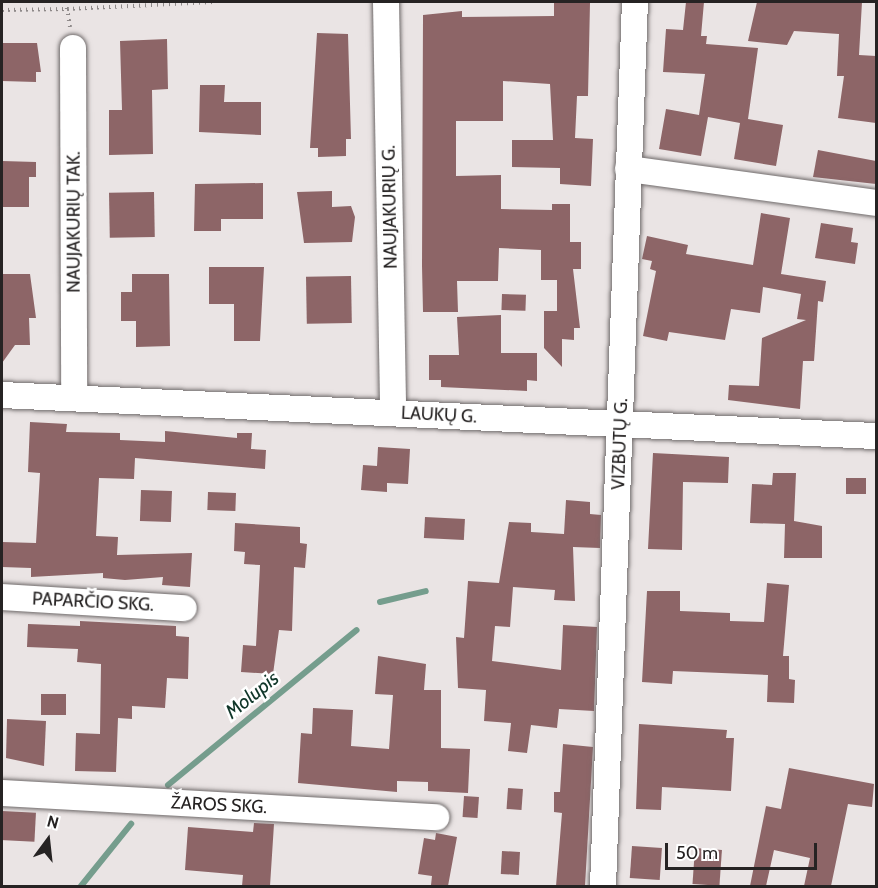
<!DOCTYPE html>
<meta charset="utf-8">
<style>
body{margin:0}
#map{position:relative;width:878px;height:888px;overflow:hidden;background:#eae4e4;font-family:Cabin,sans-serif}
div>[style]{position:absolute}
.stream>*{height:6px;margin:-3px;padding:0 3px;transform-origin:3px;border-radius:3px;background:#759d8d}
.building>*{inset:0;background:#8d6567;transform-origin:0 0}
.path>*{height:4px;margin-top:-2px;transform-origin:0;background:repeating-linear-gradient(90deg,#8e8989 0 1.5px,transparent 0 6px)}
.roads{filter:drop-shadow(0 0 2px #6f6a6a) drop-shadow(0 0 2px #6f6a6a)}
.minor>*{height:26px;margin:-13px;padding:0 13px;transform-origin:13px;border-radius:13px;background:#fff}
span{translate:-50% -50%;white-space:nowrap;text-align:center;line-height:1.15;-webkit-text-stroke:5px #fff;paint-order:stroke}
.street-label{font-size:18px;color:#262323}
.water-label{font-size:20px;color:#0f3528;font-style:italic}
.frame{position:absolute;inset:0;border:3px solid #262323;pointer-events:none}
.north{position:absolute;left:18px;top:810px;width:60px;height:60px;-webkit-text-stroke:4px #fff;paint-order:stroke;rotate:15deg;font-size:16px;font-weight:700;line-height:24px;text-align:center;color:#262323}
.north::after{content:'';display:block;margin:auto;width:21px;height:27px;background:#262323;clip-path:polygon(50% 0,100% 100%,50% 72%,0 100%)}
.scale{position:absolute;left:665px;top:843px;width:152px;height:27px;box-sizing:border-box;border:3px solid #262323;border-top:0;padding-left:8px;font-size:18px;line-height:21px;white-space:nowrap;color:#262323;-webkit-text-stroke:4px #fff;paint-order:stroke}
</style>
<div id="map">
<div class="stream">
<div style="left:380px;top:602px;width:47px;rotate:-13.4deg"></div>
<div style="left:168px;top:785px;width:244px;rotate:-39.4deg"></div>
<div style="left:81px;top:886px;width:80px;rotate:-51.1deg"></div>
</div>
<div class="building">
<div style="clip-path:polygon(554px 2px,590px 3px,588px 96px,577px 96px,575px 138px,593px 139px,591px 186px,560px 184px,560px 168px,512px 167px,512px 140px,553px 140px,550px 84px,503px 81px,503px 121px,456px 121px,456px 176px,501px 175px,501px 209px,552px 210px,552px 204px,570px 204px,570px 242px,581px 242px,581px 269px,573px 269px,580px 328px,574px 328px,574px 340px,562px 339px,562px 367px,544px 348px,544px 311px,557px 311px,557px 280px,541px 280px,541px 250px,499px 248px,498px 281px,457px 281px,458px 312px,423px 312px,422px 266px,423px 15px,462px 11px,462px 17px,554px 16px)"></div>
<div style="clip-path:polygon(686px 2px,704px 2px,701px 36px,707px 36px,706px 44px,758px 48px,748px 119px,783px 125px,776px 166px,734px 159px,740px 123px,708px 117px,701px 156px,659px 149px,666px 109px,699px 115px,705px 74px,663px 72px,666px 29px,683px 30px)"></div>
<div style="clip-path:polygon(757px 2px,862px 2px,859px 55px,876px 56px,876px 123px,838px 118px,844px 76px,837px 76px,839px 34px,794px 31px,787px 45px,748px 41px)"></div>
<div style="clip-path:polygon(317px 33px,348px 34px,351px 139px,346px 139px,346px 156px,318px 157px,318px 148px,310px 148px)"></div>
<div style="clip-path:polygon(167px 39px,168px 89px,152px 90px,153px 154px,109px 155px,109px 110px,122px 110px,120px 41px)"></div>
<div style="clip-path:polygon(2px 43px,37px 43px,41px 72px,36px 72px,36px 82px,2px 81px)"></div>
<div style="clip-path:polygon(200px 85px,225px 85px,224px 102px,261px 102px,261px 135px,199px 132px)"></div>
<div style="clip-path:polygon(818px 150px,876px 161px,876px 184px,813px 177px)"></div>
<div style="clip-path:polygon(2px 161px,36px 162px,36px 177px,29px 177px,29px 207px,2px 207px)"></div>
<div style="clip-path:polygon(263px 183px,263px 219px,221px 219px,221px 231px,194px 231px,195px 184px)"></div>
<div style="clip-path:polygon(332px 191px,332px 207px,351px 206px,355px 217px,352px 242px,304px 243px,297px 192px)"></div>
<div style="left:154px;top:192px;width:45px;height:45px;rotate:89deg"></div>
<div style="clip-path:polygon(761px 213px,790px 218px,781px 274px,826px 281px,823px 302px,818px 301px,814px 361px,803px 361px,800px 409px,728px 400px,729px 385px,759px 386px,762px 338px,806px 320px,797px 319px,801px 294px,763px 287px,760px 313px,731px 309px,725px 340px,669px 332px,667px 341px,643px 336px,656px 271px,650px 269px,652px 261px,642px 259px,647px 236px,688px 245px,686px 254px,753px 265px)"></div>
<div style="clip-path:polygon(821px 223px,853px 228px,851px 242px,858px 243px,855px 264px,815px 258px)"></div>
<div style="clip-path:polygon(209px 267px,264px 267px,260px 341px,234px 341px,234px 304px,209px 304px)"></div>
<div style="clip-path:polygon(2px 274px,30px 274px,36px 318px,29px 318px,30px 345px,15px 345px,2px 363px)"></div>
<div style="clip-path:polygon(132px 274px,169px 274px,170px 346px,136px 347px,136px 321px,121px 321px,121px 292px,132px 292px)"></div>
<div style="left:351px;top:276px;width:47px;height:45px;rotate:89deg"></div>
<div style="left:502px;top:294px;width:24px;height:16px;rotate:2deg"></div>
<div style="clip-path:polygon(501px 315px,501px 353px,537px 353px,537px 381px,527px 380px,527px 391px,441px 387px,441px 380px,429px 380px,429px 355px,459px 355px,457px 317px)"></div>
<div style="clip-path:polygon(30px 422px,67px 424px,66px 432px,120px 433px,120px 440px,165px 442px,165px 431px,237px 438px,237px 433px,252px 433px,251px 449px,266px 450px,265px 469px,135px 458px,134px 479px,99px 478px,96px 536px,118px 537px,117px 555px,192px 553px,190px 587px,162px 585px,163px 577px,125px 580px,103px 578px,103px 573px,31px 577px,31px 568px,2px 567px,2px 542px,36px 543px,40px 473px,28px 472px)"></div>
<div style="clip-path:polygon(378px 447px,410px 449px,408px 484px,387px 483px,387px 492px,361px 490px,363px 465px,377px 466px)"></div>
<div style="clip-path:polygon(653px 453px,729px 457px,728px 483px,683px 482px,682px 550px,648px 549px)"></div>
<div style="clip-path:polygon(773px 473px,796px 473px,794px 521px,822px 526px,822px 558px,784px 558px,785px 524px,750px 523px,752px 484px,772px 485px)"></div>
<div style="left:846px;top:478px;width:20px;height:16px"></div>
<div style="left:141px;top:490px;width:31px;height:31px;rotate:2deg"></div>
<div style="left:208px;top:492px;width:28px;height:18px;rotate:2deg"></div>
<div style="clip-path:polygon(566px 500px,590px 502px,590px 514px,601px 515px,600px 548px,573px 547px,575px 601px,554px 600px,555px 590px,513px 587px,510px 627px,495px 626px,492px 661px,561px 670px,563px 625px,597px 627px,594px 711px,559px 709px,557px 728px,531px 725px,527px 753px,508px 751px,511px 723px,484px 721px,486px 690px,458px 688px,456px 637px,464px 638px,468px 581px,499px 583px,509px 522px,531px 523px,531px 532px,564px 534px)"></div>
<div style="left:425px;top:517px;width:40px;height:21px;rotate:3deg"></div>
<div style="clip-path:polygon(235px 523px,300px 527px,300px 543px,307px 544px,305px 568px,294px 567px,292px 631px,279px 630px,273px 674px,241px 672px,243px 645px,256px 646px,260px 565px,244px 564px,245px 552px,234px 551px)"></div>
<div style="clip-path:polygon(767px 583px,789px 585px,783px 656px,789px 656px,789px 679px,795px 680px,794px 703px,767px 702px,768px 675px,673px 671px,672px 684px,642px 682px,647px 591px,680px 591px,680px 611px,730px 613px,730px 621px,764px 622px)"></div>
<div style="clip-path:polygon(80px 621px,176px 626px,176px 636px,189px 637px,188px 679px,167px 678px,165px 708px,132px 706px,132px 719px,118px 718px,116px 772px,75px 771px,76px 733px,100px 734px,101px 664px,77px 662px,78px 649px,27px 647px,28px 624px,80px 626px)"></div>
<div style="clip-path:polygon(378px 656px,426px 664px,424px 690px,441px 690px,441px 748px,470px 749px,468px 793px,428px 791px,428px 782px,397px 781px,397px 792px,298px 783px,301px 733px,312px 734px,313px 708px,353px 710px,351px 746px,389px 749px,393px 695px,375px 694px)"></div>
<div style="left:41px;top:694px;width:25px;height:21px"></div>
<div style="clip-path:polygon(7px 719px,46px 721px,44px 766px,6px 758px)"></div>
<div style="clip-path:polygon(639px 724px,727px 730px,726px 738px,734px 738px,731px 791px,662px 787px,661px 810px,636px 809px)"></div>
<div style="clip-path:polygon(563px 744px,593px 747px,585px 886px,556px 886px,562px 813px,554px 812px,554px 792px,560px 792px)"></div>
<div style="clip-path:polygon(789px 768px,874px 784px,872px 807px,848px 804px,831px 886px,804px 886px,810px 858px,774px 850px,766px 886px,750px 886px,766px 806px,781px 809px)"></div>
<div style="left:508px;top:788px;width:15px;height:21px;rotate:4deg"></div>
<div style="left:464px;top:796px;width:15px;height:21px;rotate:4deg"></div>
<div style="left:2px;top:811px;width:34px;height:29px;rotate:3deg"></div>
<div style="clip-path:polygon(254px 823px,274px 824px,270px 886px,242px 886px,243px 875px,185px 870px,188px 827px,253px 832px)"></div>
<div style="clip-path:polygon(436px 833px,457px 837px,448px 886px,431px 885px,432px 876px,418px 874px,424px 838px,435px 840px)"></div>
<div style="left:632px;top:846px;width:30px;height:32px;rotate:4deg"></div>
<div style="left:695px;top:848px;width:27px;height:36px;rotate:4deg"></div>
<div style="left:502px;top:851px;width:18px;height:23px;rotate:3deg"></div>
</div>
<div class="path">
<div style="left:2px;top:10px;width:65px;rotate:-0.9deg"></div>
<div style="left:67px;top:9px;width:7px;rotate:-98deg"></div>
<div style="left:70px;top:27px;width:18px;rotate:-99deg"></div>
<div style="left:67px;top:9px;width:147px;rotate:-2.7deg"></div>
</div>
<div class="roads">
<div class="minor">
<div style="left:386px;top:2px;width:411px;rotate:89deg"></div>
<div style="left:73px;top:48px;width:348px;rotate:89.8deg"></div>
<div style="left:628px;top:169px;width:250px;rotate:7.8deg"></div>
<div style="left:2px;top:395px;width:875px;rotate:2.69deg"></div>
<div style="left:2px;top:597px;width:182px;rotate:3.5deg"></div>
<div style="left:2px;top:793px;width:435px;rotate:3.2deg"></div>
<div style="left:603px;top:886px;width:885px;rotate:-87.93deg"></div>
</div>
</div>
<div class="street-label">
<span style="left:390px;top:207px;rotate:-91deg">NAUJAKURIŲ G.</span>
<span style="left:74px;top:222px;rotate:-90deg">NAUJAKURIŲ TAK.</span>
<span style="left:439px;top:415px;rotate:3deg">LAUKŲ G.</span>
<span style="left:620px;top:444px;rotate:-88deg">VIZBUTŲ G.</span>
<span style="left:93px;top:602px;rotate:3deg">PAPARČIO SKG.</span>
<span style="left:219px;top:805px;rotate:3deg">ŽAROS SKG.</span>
</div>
<div class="water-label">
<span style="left:252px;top:695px;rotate:-39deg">Molupis</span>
</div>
<div class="frame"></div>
<div class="north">N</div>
<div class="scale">50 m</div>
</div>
